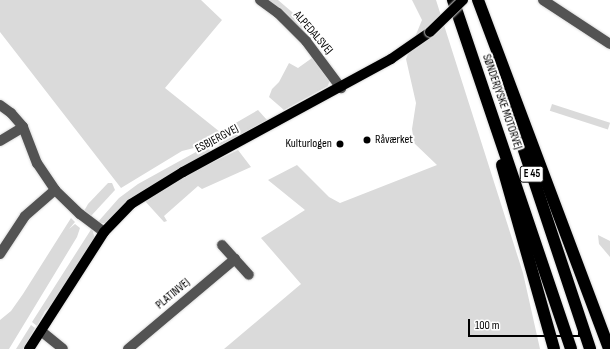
<!DOCTYPE html>
<meta charset="utf-8">
<style>
body{margin:0}
#map{position:relative;width:610px;height:349px;overflow:hidden;background:#fff;font-family:"Sofia Sans Condensed",sans-serif}
div>[style]{position:absolute}
.green>*{inset:0;background:#dadada;transform-origin:0 0}
.roads{filter:drop-shadow(0 0 1px #dbdbdb) drop-shadow(0 0 1px #dbdbdb)}
.minor>*{height:10px;margin:-5px;padding:0 5px;transform-origin:5px;border-radius:5px;background:#535353}
.major>*{height:10px;margin:-5px;padding:0 5px;transform-origin:5px;border-radius:5px;background:#000}
.highway>*{height:12px;margin:-6px;padding:0 6px;transform-origin:6px;border-radius:6px;background:#000}
.bridges{filter:drop-shadow(0 0 1px #dbdbdb) drop-shadow(0 0 1px #dbdbdb)}
.major-bridge>*{height:10px;margin:-5px;padding:0 5px;transform-origin:5px;border-radius:5px;background:#000}
.dots>*{width:11px;height:11px;translate:-50% -50%;box-sizing:border-box;border:2px solid #fff;border-radius:50%}
span{translate:-50% -50%;white-space:nowrap;text-align:center;line-height:1.15;-webkit-text-stroke:4px #fff;paint-order:stroke}
.shield-label span{padding:1px 3px;background:#fff;border:1px solid;border-radius:3px;-webkit-text-stroke-width:0}
.shield-label{font-size:11px;color:#000;font-weight:700}
.street-label{font-size:12px;color:#000}
.poi-label{font-size:12px;color:#000}
.left{translate:0 -50%;text-align:left}
.right{translate:-100% -50%;text-align:right}
.scale{position:absolute;left:468px;top:319px;width:112px;height:18px;box-sizing:border-box;border:2px solid #000;border-top:0;padding-left:5px;font-size:12px;line-height:14px;white-space:nowrap;color:#000;-webkit-text-stroke:3px #fff;paint-order:stroke}
</style>
<div id="map">
<div class="green">
<div style="clip-path:polygon(0 0,201px 0,222px 20px,165px 88px,220px 132px,258px 110px,267px 120px,221px 145px,214px 143px,182px 151px,121px 188px,0 32px)"></div>
<div style="clip-path:polygon(267px 0,278px 0,292px 12px,314px 38px,311px 41px)"></div>
<div style="clip-path:polygon(412px 0,436px 0,523px 273px,540px 349px,224px 349px,301px 284px,261px 238px,305px 210px,268px 180px,297px 165px,329px 197px,340px 203px,437px 165px,414px 143px,412px 129px,416px 103px,406px 59px,422px 20px)"></div>
<div style="clip-path:polygon(312px 58px,330px 79px,328px 86px,284px 110px,269px 97px,272px 89px,279px 82px,289px 63px,298px 68px)"></div>
<div style="left:552px;top:104px;width:61px;height:7px;rotate:18deg"></div>
<div style="clip-path:polygon(205px 147px,211px 151px,149px 187px,124px 205px,107px 223px,97px 223px,119px 198px,138px 184px)"></div>
<div style="clip-path:polygon(238px 150px,251px 167px,202px 189px,198px 186px,164px 216px,167px 221px,164px 222px,144px 200px,186px 175px)"></div>
<div style="clip-path:polygon(108px 183px,112px 183px,115px 190px,91px 216px,84px 211px,88px 204px)"></div>
<div style="clip-path:polygon(71px 218px,75px 222px,69px 229px,75px 224px,80px 228px,77px 237px,9px 349px,0 349px,0 320px,11px 311px,23px 294px)"></div>
<div style="clip-path:polygon(92px 228px,95px 239px,57px 300px,45px 311px,37px 326px,32px 322px)"></div>
<div style="clip-path:polygon(598px 235px,610px 241px,610px 257px,599px 244px)"></div>
<div style="clip-path:polygon(31px 325px,35px 328px,23px 349px,16px 349px)"></div>
</div>
<div class="roads">
<div class="minor">
<div style="left:260px;top:0;width:22px;rotate:36deg"></div>
<div style="left:278px;top:13px;width:40px;rotate:45deg"></div>
<div style="left:306px;top:41px;width:59px;rotate:53.3deg"></div>
<div style="left:543px;top:0;width:80px;rotate:33.3deg"></div>
<div style="left:0;top:105px;width:14px;rotate:36deg"></div>
<div style="left:11px;top:113px;width:18px;rotate:49deg"></div>
<div style="left:23px;top:127px;width:39px;rotate:69deg"></div>
<div style="left:37px;top:163px;width:32px;rotate:56deg"></div>
<div style="left:55px;top:190px;width:35px;rotate:44deg"></div>
<div style="left:80px;top:214px;width:30px;rotate:37deg"></div>
<div style="left:0;top:141px;width:27px;rotate:-31deg"></div>
<div style="left:222px;top:245px;width:40px;rotate:48deg"></div>
<div style="left:0;top:254px;width:45px;rotate:-56.7deg"></div>
<div style="left:25px;top:216px;width:40px;rotate:-41deg"></div>
<div style="left:41px;top:331px;width:28px;rotate:39deg"></div>
<div style="left:128px;top:349px;width:140px;rotate:-40.1deg"></div>
</div>
<div class="major">
<div style="left:29px;top:349px;width:139px;rotate:-57.3deg"></div>
<div style="left:104px;top:232px;width:39px;rotate:-46deg"></div>
<div style="left:131px;top:204px;width:61px;rotate:-31.6deg"></div>
<div style="left:183px;top:172px;width:237px;rotate:-28.5deg"></div>
<div style="left:391px;top:59px;width:47px;rotate:-34.7deg"></div>
</div>
<div class="highway">
<div style="left:453px;top:0;width:368px;rotate:71.3deg"></div>
<div style="left:478px;top:0;width:373px;rotate:69.4deg"></div>
<div style="left:504px;top:90px;width:273px;rotate:71.6deg"></div>
<div style="left:502px;top:165px;width:191px;rotate:74.2deg"></div>
</div>
</div>
<div class="bridges">
<div class="major-bridge">
<div style="left:430px;top:32px;width:46px;rotate:-44.1deg"></div>
</div>
</div>
<div class="dots">
<div style="left:367px;top:140px;background:#000"></div>
<div style="left:340px;top:144px;background:#000"></div>
</div>
<div class="shield-label">
<span style="left:532px;top:174px">E 45</span>
</div>
<div class="street-label">
<span style="left:313px;top:33px;rotate:49deg">ALPEDALSVEJ</span>
<span style="left:502px;top:102px;rotate:71deg">SØNDERJYSKE MOTORVEJ</span>
<span style="left:217px;top:139px;rotate:-28deg">ESBJERGVEJ</span>
<span style="left:173px;top:294px;rotate:-40deg">PLATINVEJ</span>
</div>
<div class="poi-label">
<span class="left" style="left:375px;top:140px">Råværket</span>
<span class="right" style="left:332px;top:144px">Kulturlogen</span>
</div>
<div class="scale">100 m</div>
</div>
